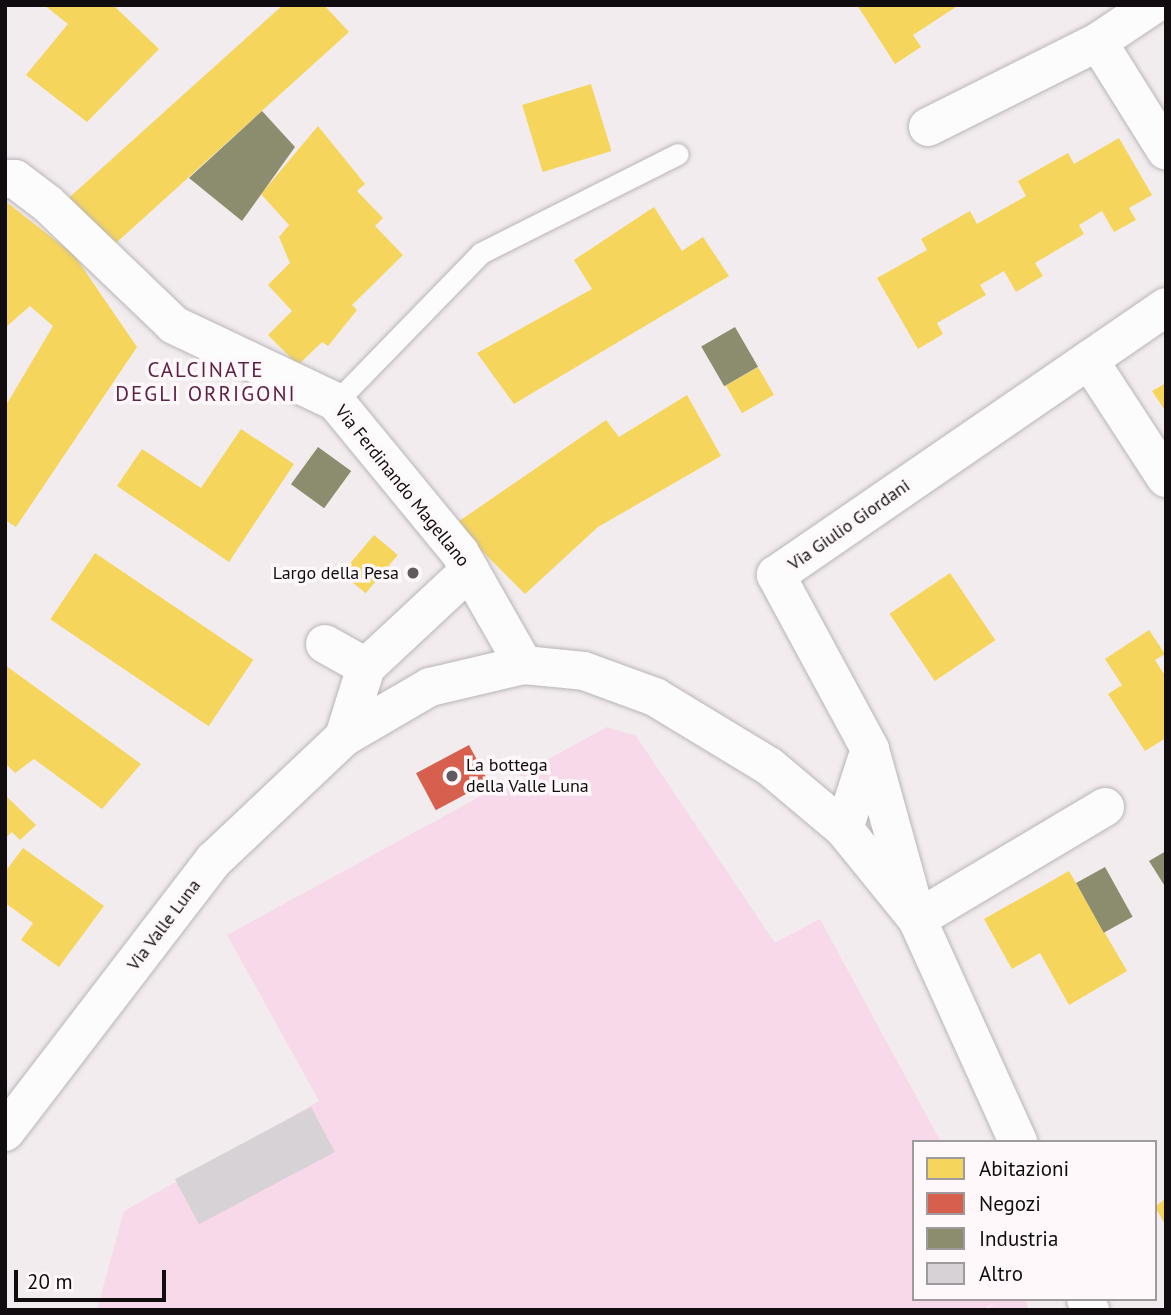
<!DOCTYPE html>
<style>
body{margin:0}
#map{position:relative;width:1171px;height:1315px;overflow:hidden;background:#f2ecef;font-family:"PT Sans",sans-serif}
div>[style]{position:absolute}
.green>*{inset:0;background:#f8d9ea}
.homes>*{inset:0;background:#f6d55c;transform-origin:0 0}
.shops>*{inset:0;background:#d6604d;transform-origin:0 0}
.industry>*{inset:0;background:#8c8c6e;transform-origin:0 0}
.building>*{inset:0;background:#d7d2d5;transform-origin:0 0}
.roads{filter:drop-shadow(0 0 2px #bab5b7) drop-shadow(0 0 2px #bab5b7)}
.lane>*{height:21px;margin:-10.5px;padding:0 10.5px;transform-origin:10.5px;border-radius:10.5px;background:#fdfcfd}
.street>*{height:38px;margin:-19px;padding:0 19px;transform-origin:19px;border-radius:19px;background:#fdfcfd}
.secondary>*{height:38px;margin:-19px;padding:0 19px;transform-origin:19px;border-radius:19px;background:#fdfcfd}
.dots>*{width:19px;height:19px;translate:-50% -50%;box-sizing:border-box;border:4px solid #fef8fb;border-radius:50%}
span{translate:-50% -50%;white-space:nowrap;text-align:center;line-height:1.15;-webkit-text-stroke:7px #fef8fb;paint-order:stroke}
.street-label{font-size:18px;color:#110c0f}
.poi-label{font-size:18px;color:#110c0f}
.right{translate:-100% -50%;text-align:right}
.left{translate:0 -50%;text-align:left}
.quarter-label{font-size:21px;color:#5d2146;letter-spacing:2px}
.frame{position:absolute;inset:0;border:7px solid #110c0f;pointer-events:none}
.legend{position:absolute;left:912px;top:1140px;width:245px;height:161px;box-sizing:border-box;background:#fef8fb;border:2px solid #9f9a9d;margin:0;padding:9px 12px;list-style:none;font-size:21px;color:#110c0f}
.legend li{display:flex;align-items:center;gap:14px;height:35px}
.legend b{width:35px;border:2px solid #9f9a9d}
.scale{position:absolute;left:14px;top:1270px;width:152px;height:32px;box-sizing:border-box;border:4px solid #110c0f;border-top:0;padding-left:9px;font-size:21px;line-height:24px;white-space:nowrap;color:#110c0f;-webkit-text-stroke:5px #fef8fb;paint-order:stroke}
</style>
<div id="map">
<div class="green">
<div style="clip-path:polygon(607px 727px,636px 736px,775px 943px,820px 919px,941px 1142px,914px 1142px,914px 1299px,1025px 1299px,1029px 1310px,986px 1310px,997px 1302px,982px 1310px,97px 1310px,124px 1211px,319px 1101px,227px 935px)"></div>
</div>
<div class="homes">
<div style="clip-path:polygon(44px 5px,113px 5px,159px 49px,87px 122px,26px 75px,68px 24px)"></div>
<div style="clip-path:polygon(283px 5px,324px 5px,349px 32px,105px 253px,62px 204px)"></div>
<div style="clip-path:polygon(857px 5px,959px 5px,913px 35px,921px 47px,895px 64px)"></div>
<div style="left:591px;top:84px;width:70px;height:72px;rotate:73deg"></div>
<div style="clip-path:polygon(318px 126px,365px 184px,357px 191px,383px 218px,375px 226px,403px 255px,352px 305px,357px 310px,328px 346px,322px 342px,298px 365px,268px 335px,292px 311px,268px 285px,290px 263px,279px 237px,289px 225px,261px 194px)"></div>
<div style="clip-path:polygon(1119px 138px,1152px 195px,1129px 208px,1136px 220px,1114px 232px,1102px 211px,1079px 225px,1084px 234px,1035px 263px,1043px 276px,1016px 292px,1004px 271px,980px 285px,986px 295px,937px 323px,943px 334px,918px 349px,877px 278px,927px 250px,921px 239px,970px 211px,977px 224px,1026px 196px,1018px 181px,1068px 153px,1074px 164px)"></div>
<div style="clip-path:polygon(5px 201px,74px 255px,137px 347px,16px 527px,5px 520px,5px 407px,53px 326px,30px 306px,5px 328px)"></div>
<div style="clip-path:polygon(654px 207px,682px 251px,703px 237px,729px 276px,514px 404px,477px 353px,592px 289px,574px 260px)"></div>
<div style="left:758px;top:367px;width:32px;height:37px;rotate:60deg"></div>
<div style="clip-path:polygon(1166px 383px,1166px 412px,1152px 391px)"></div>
<div style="clip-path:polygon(687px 395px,721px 456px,598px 527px,525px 594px,455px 524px,606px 420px,619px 437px)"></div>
<div style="clip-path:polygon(241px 429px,294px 464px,229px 562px,117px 486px,142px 449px,201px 488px)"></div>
<div style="left:374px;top:535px;width:31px;height:50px;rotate:40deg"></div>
<div style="left:95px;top:553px;width:191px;height:80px;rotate:34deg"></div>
<div style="left:950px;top:573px;width:81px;height:73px;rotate:56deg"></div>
<div style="clip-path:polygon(1149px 630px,1165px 654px,1155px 660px,1166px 677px,1166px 738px,1145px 751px,1108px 694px,1122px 685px,1105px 659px)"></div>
<div style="clip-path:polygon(5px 665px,141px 764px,102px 809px,34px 759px,15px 773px,5px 763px)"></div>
<div style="clip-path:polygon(5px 795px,36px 825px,20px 840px,12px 832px,5px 838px)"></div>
<div style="clip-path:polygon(23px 848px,104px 906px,59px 967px,21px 940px,33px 923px,5px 903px,5px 872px)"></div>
<div style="clip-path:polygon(1069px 871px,1127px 971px,1069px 1005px,1040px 953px,1012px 969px,984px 919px)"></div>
<div style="clip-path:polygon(1166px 1198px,1166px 1226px,1155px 1207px)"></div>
</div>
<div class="shops">
<div style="left:469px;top:745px;width:42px;height:60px;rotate:62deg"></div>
</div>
<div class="industry">
<div style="clip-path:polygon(262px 111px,295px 147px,242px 221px,189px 178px)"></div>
<div style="left:735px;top:327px;width:46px;height:39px;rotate:60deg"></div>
<div style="left:318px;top:447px;width:41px;height:46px;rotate:36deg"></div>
<div style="clip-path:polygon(1166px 851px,1166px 888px,1149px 861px)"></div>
<div style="left:1105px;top:867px;width:57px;height:33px;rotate:61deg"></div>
</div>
<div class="building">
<div style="left:311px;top:1107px;width:51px;height:154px;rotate:62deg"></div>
</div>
<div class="roads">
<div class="lane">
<div style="left:336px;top:402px;width:208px;rotate:-45.8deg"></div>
<div style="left:481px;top:253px;width:220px;rotate:-26.7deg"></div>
</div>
<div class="street">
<div style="left:1153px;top:5px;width:66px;rotate:146.1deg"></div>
<div style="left:1098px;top:42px;width:128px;rotate:58deg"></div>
<div style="left:928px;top:127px;width:190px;rotate:-26.6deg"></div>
<div style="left:5px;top:179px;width:10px"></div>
<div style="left:15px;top:179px;width:41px;rotate:37.1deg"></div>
<div style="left:48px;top:204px;width:175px;rotate:43.8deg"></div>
<div style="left:174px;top:325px;width:179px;rotate:25.4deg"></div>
<div style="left:336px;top:402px;width:195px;rotate:50.6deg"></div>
<div style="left:460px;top:553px;width:129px;rotate:60.3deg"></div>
<div style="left:1089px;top:360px;width:141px;rotate:56.9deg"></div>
<div style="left:325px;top:644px;width:47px;rotate:29.3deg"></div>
<div style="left:344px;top:737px;width:73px;rotate:-72.6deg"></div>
<div style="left:366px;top:667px;width:142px;rotate:-43deg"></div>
<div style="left:1105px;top:807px;width:219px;rotate:149.2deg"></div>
<div style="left:917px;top:919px;width:176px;rotate:-105.5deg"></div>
<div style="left:870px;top:749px;width:198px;rotate:-118.4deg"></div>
<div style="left:776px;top:575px;width:473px;rotate:-34.5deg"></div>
<div style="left:844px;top:829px;width:84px;rotate:-72deg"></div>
</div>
<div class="secondary">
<div style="left:5px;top:1132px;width:343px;rotate:-52.5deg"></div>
<div style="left:214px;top:860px;width:179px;rotate:-43.4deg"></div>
<div style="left:344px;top:737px;width:99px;rotate:-30.2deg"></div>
<div style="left:430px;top:687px;width:97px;rotate:-13.2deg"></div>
<div style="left:524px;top:665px;width:60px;rotate:5.7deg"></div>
<div style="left:584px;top:671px;width:76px;rotate:20.1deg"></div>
<div style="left:655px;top:697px;width:133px;rotate:31.2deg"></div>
<div style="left:769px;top:766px;width:98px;rotate:40deg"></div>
<div style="left:844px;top:829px;width:116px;rotate:51deg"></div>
<div style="left:917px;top:919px;width:245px;rotate:65.6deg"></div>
<div style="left:1086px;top:1299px;width:12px;rotate:70deg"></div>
</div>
</div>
<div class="dots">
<div style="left:413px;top:573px;background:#605a5d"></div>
<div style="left:452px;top:776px;background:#605a5d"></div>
</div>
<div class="street-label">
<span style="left:402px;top:486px;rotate:51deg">Via Ferdinando Magellano</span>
<span style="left:849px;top:525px;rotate:-35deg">Via Giulio Giordani</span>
<span style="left:164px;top:925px;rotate:-53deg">Via Valle Luna</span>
</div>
<div class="poi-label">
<span class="right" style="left:399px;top:573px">Largo della Pesa</span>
<span class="left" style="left:466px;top:776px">La bottega<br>della Valle Luna</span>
</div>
<div class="quarter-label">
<span style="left:206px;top:382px">CALCINATE<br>DEGLI ORRIGONI</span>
</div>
<div class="frame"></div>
<ul class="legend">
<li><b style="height:19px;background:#f6d55c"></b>Abitazioni</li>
<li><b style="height:19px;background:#d6604d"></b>Negozi</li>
<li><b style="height:19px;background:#8c8c6e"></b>Industria</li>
<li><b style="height:19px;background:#d7d2d5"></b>Altro</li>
</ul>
<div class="scale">20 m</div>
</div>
